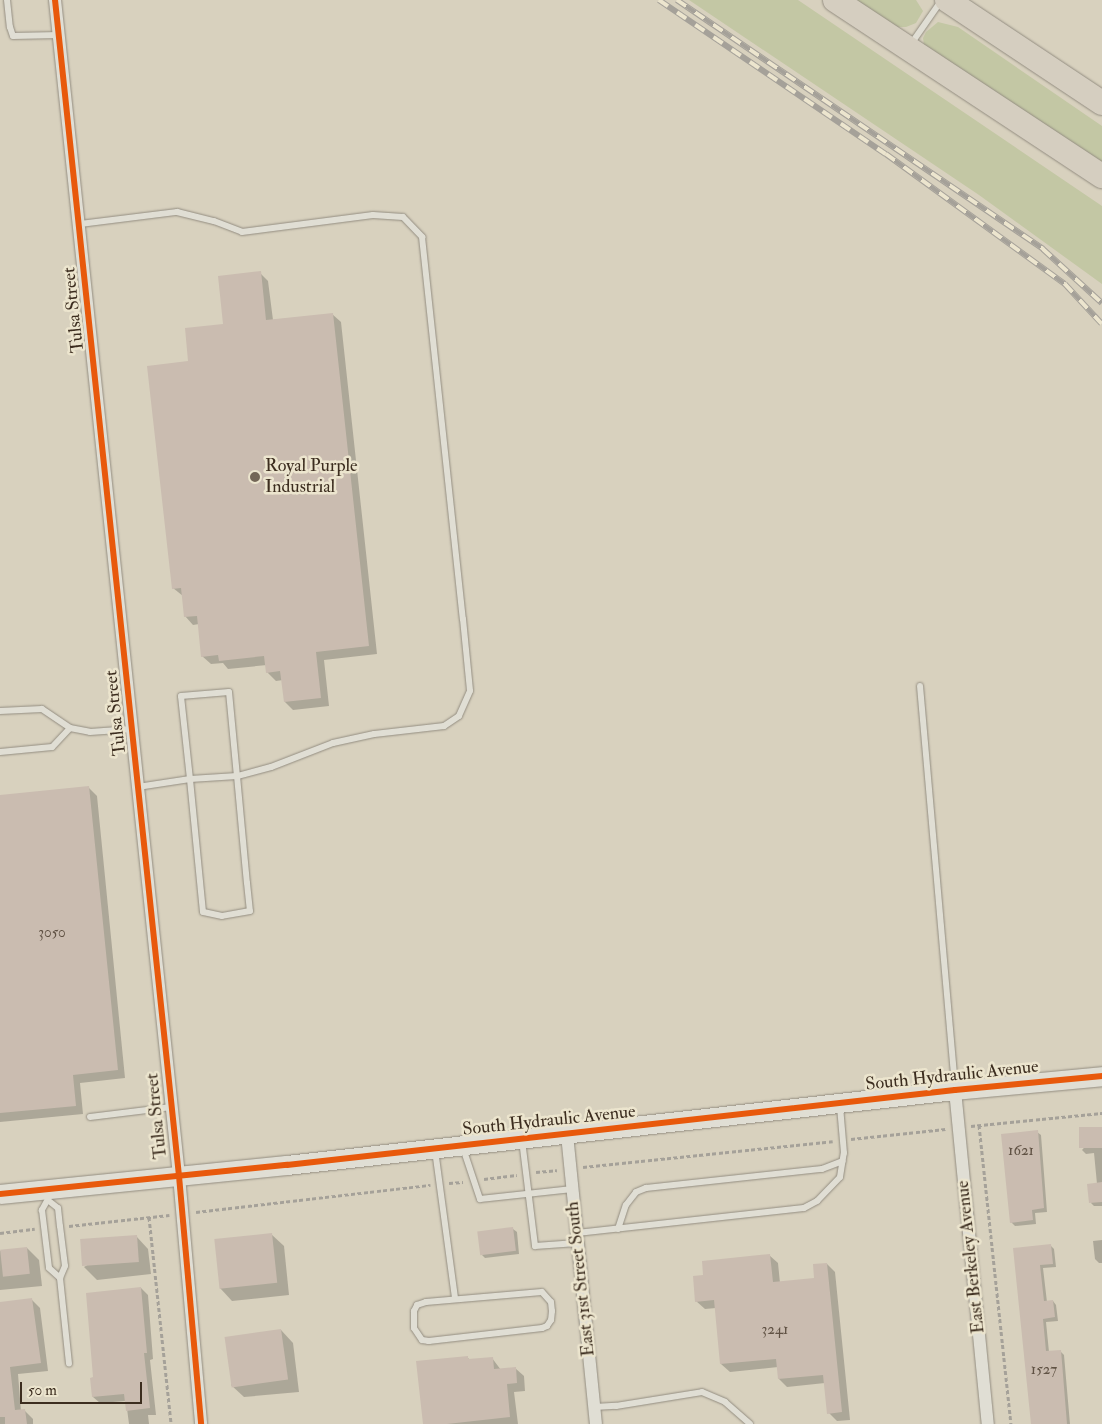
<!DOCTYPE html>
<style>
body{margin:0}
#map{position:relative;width:1102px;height:1424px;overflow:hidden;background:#d8d1be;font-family:"IM FELL Double Pica",serif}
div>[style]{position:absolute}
.green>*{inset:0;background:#c3c7a4}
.shadow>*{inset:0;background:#0003}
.building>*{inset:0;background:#cabcb0;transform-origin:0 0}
.path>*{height:3px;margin-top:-1.5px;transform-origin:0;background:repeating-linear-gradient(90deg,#a5a199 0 4px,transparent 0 6.5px)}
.roads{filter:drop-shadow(0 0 1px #938d81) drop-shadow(0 0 1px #938d81)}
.lane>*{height:6px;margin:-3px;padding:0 3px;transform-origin:3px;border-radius:3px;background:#e0ded4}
.street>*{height:12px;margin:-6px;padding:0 6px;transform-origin:6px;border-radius:6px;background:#e0ded4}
.secondary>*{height:19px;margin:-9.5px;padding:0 9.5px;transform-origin:9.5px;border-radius:9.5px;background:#e0ded4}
.highway>*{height:24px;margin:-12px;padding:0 12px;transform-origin:12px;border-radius:12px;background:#d5cec0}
.rail>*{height:5.5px;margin-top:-2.75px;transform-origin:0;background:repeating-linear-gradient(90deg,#ece5ce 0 11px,#a5a199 0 22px);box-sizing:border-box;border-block:1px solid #a5a199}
.cycleway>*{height:6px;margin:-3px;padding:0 3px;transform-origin:3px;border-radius:3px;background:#e8590c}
.dots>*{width:14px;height:14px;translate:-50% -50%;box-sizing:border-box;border:2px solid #ece5ce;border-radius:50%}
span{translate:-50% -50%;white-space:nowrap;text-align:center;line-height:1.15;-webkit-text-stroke:5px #ece5ce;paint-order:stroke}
.number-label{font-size:15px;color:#605244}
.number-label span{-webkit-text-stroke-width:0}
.street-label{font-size:18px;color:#3c2d1f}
.poi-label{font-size:18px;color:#3c2d1f}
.left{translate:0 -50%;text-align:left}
.scale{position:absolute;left:20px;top:1382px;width:122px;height:22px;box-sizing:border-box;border:2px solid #3c2d1f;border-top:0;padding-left:6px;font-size:15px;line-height:18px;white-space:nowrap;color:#3c2d1f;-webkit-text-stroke:4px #ece5ce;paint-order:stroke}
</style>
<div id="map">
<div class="green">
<div style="clip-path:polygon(689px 0,798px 0,1102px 206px,1102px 284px,979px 195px)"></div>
<div style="clip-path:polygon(856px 0,916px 0,923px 11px,916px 23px,906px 27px,894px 27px)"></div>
<div style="clip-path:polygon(938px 22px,958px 27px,1102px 126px,1102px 164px,924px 45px,923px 38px,926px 32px)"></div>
</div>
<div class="shadow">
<div style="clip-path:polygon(260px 273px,268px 281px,273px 320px,332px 314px,341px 322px,377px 654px,324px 660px,329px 706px,293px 710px,285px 702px,283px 680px,276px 681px,267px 672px,267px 665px,228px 669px,223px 663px,211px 664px,202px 656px,199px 624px,193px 625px,185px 616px,183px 596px,173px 588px,190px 362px,224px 325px)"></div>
<div style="clip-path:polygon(89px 788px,97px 796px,125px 1078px,80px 1083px,83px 1114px,0 1122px,0 796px)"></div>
<div style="clip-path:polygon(1102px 1128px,1102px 1206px,1094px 1206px,1091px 1203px,1097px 1184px,1094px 1153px,1086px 1154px,1082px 1150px)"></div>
<div style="clip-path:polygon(1037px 1132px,1041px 1135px,1047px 1212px,1035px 1213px,1036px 1224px,1015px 1226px,1011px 1222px)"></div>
<div style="clip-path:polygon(513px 1229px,517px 1232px,519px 1254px,485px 1258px,481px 1254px)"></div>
<div style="clip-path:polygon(271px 1234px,284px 1246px,289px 1295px,232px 1301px,220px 1288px)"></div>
<div style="clip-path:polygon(136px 1236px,148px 1249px,151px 1274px,97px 1280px,84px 1267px)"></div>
<div style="clip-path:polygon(1102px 1240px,1102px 1263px,1099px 1263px,1095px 1259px,1093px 1241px)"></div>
<div style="clip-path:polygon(1050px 1245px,1054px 1249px,1056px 1267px,1043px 1268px,1047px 1302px,1053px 1301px,1056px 1305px,1058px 1321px,1046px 1322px,1049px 1352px,1060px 1351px,1064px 1355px,1070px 1424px,1033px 1424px,1014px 1249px)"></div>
<div style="clip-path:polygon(27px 1248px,39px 1260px,42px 1286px,0 1290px,0 1251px)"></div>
<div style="clip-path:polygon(769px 1255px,778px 1263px,780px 1283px,816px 1279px,827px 1264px,835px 1272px,850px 1420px,837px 1421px,829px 1413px,825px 1383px,787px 1387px,779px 1379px,778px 1367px,730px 1372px,721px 1364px,716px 1308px,705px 1309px,696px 1301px,705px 1276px)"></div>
<div style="clip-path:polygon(141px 1288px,148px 1295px,153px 1359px,150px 1360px,156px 1415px,148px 1415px,149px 1424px,129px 1424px,126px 1401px,100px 1403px,93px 1397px,94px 1378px)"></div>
<div style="clip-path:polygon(32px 1300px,40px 1308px,48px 1371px,18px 1374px,21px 1411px,25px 1411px,33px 1419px,33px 1424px,0 1424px,0 1303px)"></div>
<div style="clip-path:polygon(281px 1330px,293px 1343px,299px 1392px,244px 1397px,231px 1385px)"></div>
<div style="clip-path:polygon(467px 1357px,470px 1360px,492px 1358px,501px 1370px,515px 1368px,524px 1376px,525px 1391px,514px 1392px,518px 1424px,424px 1424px)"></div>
</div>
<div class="building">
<div style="clip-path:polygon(261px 271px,266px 320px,333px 313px,369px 646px,316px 652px,321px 698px,284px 702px,280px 671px,266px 673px,264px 656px,219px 661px,218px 655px,201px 657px,197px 616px,184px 617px,181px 588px,172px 589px,147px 366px,188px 361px,185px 328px,223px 324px,218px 276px)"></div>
<div style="clip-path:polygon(89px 786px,118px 1070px,73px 1075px,76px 1106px,0 1113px,0 795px)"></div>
<div style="left:1102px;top:1127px;width:21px;height:23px;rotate:90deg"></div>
<div style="clip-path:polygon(1038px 1130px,1044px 1208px,1032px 1210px,1033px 1220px,1010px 1223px,1001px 1134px)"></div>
<div style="clip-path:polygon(1102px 1182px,1102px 1202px,1089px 1203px,1087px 1184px)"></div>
<div style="left:513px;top:1227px;width:24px;height:36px;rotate:83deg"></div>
<div style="left:272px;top:1233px;width:50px;height:58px;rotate:84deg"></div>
<div style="left:137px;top:1235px;width:27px;height:57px;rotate:86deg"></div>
<div style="clip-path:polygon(1051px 1244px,1053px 1264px,1040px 1265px,1044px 1301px,1053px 1300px,1055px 1317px,1043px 1319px,1046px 1351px,1061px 1350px,1067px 1424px,1031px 1424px,1013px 1248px)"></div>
<div style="left:27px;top:1247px;width:27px;height:27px;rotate:84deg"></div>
<div style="clip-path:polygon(770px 1254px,773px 1282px,814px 1278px,813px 1264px,827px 1263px,842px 1412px,827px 1414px,823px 1375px,778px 1379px,776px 1359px,720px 1364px,714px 1300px,695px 1302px,693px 1276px,703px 1275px,702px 1261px)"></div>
<div style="clip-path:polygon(141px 1287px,147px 1353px,144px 1353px,150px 1408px,126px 1411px,124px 1394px,92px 1397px,90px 1378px,93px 1377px,86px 1293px)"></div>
<div style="clip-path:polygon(32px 1298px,41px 1363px,10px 1367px,15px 1410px,25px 1409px,27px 1424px,5px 1424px,5px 1417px,0 1417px,0 1302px)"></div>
<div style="left:281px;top:1329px;width:51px;height:57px;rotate:82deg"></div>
<div style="clip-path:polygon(468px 1356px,468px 1359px,493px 1357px,494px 1369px,516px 1367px,517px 1383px,507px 1384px,510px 1417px,447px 1424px,423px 1424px,416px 1361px)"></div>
</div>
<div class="path">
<div style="left:979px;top:1125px;width:301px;rotate:83.9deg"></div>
<div style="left:971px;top:1126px;width:132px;rotate:-5.7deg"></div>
<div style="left:851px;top:1139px;width:95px;rotate:-6.1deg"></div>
<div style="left:583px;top:1167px;width:251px;rotate:-5.9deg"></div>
<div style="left:536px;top:1172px;width:21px;rotate:-5deg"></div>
<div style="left:484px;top:1179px;width:33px;rotate:-7deg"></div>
<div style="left:449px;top:1183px;width:14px;rotate:-4deg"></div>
<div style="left:196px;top:1212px;width:236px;rotate:-6.6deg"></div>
<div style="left:149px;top:1217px;width:208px;rotate:83.9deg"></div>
<div style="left:69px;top:1226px;width:101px;rotate:-6.3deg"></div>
<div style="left:0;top:1233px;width:35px;rotate:-7deg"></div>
</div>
<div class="roads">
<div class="lane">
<div style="left:7px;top:0;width:27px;rotate:84deg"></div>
<div style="left:10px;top:27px;width:9px;rotate:72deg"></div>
<div style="left:13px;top:36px;width:46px;rotate:-1.2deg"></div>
<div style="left:911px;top:44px;width:52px;rotate:-55.1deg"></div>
<div style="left:80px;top:224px;width:98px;rotate:-7.1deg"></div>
<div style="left:177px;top:212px;width:38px;rotate:14deg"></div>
<div style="left:214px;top:221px;width:30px;rotate:21deg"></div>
<div style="left:242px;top:232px;width:132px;rotate:-7.4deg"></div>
<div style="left:373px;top:215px;width:30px;rotate:4deg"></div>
<div style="left:403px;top:217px;width:28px;rotate:46deg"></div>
<div style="left:422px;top:237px;width:384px;rotate:83.9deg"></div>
<div style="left:463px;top:619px;width:72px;rotate:84.4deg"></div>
<div style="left:470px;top:691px;width:27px;rotate:114deg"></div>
<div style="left:459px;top:716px;width:18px;rotate:146deg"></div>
<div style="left:444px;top:726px;width:70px;rotate:173.5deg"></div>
<div style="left:374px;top:734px;width:42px;rotate:167.6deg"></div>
<div style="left:333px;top:743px;width:66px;rotate:158.8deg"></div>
<div style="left:271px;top:767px;width:35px;rotate:165deg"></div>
<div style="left:237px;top:776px;width:47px;rotate:176.3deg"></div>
<div style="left:190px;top:779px;width:83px;rotate:-96.2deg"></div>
<div style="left:181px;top:696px;width:48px;rotate:-4.8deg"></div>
<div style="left:229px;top:692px;width:84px;rotate:84.6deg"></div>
<div style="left:237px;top:776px;width:107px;rotate:84.7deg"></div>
<div style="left:247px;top:883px;width:28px;rotate:84deg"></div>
<div style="left:250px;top:911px;width:28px;rotate:170deg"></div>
<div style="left:222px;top:916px;width:19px;rotate:-168deg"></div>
<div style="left:203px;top:912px;width:134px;rotate:-95.6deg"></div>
<div style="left:190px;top:779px;width:53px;rotate:171.3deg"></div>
<div style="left:920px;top:686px;width:405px;rotate:85deg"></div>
<div style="left:0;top:711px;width:42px;rotate:-2.7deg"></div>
<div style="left:42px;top:709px;width:34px;rotate:34deg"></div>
<div style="left:70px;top:728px;width:26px;rotate:133deg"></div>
<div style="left:52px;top:747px;width:52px;rotate:174.5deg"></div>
<div style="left:70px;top:728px;width:20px;rotate:11deg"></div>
<div style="left:90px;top:732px;width:42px;rotate:-4.1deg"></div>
<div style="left:90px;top:1117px;width:82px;rotate:-7deg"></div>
<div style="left:522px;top:1140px;width:107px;rotate:83deg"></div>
<div style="left:535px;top:1246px;width:42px;rotate:-4.1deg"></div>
<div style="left:463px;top:1148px;width:54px;rotate:71.6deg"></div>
<div style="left:480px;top:1199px;width:93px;rotate:-6.2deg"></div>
<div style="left:435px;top:1150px;width:149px;rotate:82.3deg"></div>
<div style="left:48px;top:1199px;width:13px;rotate:119deg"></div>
<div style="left:42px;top:1210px;width:58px;rotate:83.1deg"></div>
<div style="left:49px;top:1268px;width:15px;rotate:42deg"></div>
<div style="left:49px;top:1201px;width:11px;rotate:38deg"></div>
<div style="left:58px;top:1208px;width:18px;rotate:84deg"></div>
<div style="left:60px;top:1226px;width:40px;rotate:82.9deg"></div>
<div style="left:65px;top:1266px;width:13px;rotate:113deg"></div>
<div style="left:60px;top:1278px;width:86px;rotate:84deg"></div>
<div style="left:618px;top:1229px;width:25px;rotate:-72deg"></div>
<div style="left:626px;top:1205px;width:16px;rotate:-52deg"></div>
<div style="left:636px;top:1192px;width:11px;rotate:-22deg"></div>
<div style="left:646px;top:1188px;width:177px;rotate:-6.2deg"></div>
<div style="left:822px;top:1169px;width:22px;rotate:-21deg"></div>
<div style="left:577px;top:1233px;width:228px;rotate:-6.3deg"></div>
<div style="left:804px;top:1208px;width:15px;rotate:-28deg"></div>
<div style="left:817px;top:1201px;width:33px;rotate:-46deg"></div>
<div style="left:840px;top:1177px;width:24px;rotate:-81deg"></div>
<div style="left:844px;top:1153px;width:47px;rotate:-94.9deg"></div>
<div style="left:542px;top:1292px;width:13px;rotate:48deg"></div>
<div style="left:551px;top:1302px;width:9px;rotate:84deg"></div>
<div style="left:552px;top:1311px;width:9px;rotate:96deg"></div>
<div style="left:551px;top:1320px;width:7px;rotate:124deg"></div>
<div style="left:547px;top:1326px;width:5px;rotate:158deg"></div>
<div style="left:542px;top:1328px;width:114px;rotate:173.4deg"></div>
<div style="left:429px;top:1341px;width:7px;rotate:-172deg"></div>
<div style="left:422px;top:1340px;width:14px;rotate:-124deg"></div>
<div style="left:414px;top:1328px;width:17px;rotate:-90deg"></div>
<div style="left:414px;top:1311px;width:7px;rotate:-63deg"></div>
<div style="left:417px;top:1305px;width:9px;rotate:-18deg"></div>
<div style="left:426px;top:1302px;width:116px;rotate:-4.9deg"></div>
<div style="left:594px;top:1407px;width:22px;rotate:-3deg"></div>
<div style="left:616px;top:1406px;width:87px;rotate:-9.2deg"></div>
<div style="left:702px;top:1392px;width:25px;rotate:23deg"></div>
<div style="left:725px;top:1402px;width:33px;rotate:41deg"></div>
</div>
<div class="street">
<div style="left:55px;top:0;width:1183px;rotate:83.98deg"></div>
<div style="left:179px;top:1176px;width:249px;rotate:84.9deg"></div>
<div style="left:955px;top:1090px;width:336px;rotate:84.4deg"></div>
<div style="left:567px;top:1134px;width:291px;rotate:84.3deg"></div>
</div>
<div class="secondary">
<div style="left:0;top:1194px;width:288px;rotate:-5.8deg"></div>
<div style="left:287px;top:1165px;width:672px;rotate:-6.41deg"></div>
<div style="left:955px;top:1090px;width:148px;rotate:-5.4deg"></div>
</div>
<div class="highway">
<div style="left:835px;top:0;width:320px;rotate:33.4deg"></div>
<div style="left:947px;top:0;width:186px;rotate:33.6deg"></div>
</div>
</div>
<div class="rail">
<div style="left:659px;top:0;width:274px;rotate:34.2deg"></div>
<div style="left:886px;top:154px;width:221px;rotate:36deg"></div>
<div style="left:1065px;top:284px;width:54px;rotate:47.2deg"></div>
<div style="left:677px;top:0;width:443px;rotate:34.2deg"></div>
<div style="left:1043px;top:249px;width:80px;rotate:42.5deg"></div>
</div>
<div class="cycleway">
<div style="left:55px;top:0;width:1183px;rotate:83.98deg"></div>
<div style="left:179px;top:1176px;width:249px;rotate:84.9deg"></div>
<div style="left:0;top:1194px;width:288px;rotate:-5.8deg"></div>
<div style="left:287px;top:1165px;width:672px;rotate:-6.41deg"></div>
<div style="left:955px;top:1090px;width:148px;rotate:-5.4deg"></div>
</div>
<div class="dots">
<div style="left:255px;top:477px;background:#736657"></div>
</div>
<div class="number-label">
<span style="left:52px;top:933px">3050</span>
<span style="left:1021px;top:1151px">1621</span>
<span style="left:775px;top:1330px">3241</span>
<span style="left:1044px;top:1370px">1527</span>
</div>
<div class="street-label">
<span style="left:74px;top:310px;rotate:-96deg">Tulsa Street</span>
<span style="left:116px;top:713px;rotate:-96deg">Tulsa Street</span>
<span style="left:952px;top:1076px;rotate:-6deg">South Hydraulic Avenue</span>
<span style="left:157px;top:1116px;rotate:-96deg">Tulsa Street</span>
<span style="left:549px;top:1121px;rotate:-6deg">South Hydraulic Avenue</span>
<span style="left:971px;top:1257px;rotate:-96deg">East Berkeley Avenue</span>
<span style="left:581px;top:1279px;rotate:-96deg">East 31st Street South</span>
</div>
<div class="poi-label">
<span class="left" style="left:265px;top:477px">Royal Purple<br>Industrial</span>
</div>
<div class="scale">50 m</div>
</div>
